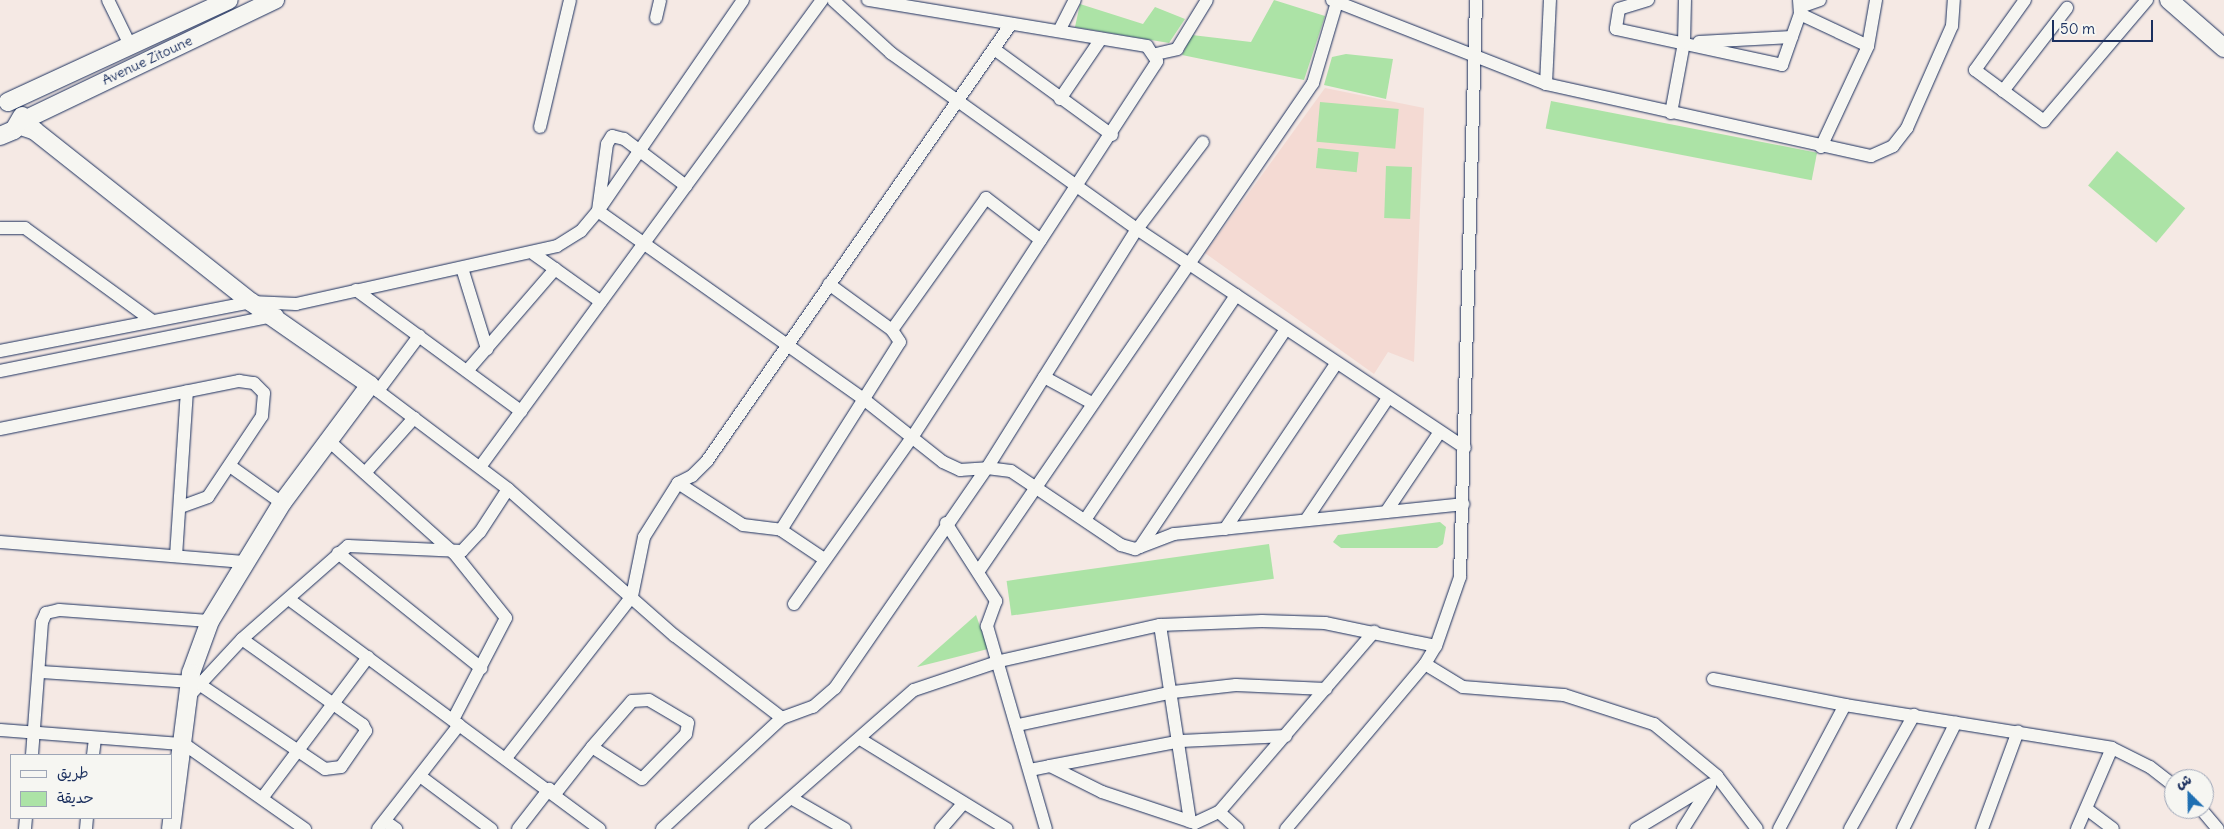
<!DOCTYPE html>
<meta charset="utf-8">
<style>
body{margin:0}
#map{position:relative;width:2224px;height:829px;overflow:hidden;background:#f5e9e4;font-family:Delius,"Playpen Sans Arabic",sans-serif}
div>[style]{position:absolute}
.built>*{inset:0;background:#f4dad3}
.green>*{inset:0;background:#ace3a6;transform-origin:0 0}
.roads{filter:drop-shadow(0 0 1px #1b2f5e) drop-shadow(0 0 1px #1b2f5e)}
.street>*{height:12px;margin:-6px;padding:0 6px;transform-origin:6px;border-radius:6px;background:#f6f6f2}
.secondary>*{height:18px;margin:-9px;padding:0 9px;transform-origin:9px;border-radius:9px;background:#f6f6f2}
span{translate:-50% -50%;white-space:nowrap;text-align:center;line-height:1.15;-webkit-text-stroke:4px #f6f6f2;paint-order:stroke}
.street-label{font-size:14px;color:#1b2f5e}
.legend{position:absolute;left:10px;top:754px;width:162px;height:65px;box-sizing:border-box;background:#f6f6f2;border:1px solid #9ea6b7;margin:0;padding:6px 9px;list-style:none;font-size:15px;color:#1b2f5e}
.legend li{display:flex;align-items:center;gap:10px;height:25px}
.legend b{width:25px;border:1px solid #9ea6b7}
.north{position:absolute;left:2164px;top:769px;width:50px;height:50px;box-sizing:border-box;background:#f6f6f2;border:1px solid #9ea6b7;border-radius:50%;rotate:337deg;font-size:14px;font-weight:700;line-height:20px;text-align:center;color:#1b2f5e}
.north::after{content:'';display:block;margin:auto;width:18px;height:22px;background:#1f6fb2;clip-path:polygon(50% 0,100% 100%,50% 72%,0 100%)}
.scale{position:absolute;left:2052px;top:20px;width:101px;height:22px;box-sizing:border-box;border:2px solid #1b2f5e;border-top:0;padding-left:6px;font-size:15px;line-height:18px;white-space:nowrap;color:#1b2f5e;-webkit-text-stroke:4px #f6f6f2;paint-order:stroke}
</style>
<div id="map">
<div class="built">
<div style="clip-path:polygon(1325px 88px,1424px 108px,1414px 362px,1388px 352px,1374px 374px,1205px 253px)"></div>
</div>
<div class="green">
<div style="clip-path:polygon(1274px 0,1325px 16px,1304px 80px,1182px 55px,1192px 35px,1251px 42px)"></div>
<div style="clip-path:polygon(1080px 4px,1143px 24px,1155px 7px,1185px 19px,1169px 43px,1075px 27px)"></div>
<div style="clip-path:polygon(1346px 54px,1393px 59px,1386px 99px,1324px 85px,1332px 57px)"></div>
<div style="left:1551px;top:101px;width:271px;height:28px;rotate:11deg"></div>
<div style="left:1320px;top:102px;width:79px;height:40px;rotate:5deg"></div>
<div style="left:1318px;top:148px;width:41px;height:20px;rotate:6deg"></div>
<div style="left:2117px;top:151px;width:89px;height:45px;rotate:40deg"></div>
<div style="left:1386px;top:166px;width:26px;height:52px;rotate:2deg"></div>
<div style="clip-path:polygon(1440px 522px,1446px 527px,1443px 544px,1437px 548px,1341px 548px,1333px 542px,1338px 535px)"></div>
<div style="left:1269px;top:544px;width:35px;height:265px;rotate:82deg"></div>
<div style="clip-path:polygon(976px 615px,988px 649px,917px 667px)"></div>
</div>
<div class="roads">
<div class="street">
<div style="left:108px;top:0;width:50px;rotate:63.9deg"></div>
<div style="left:833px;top:0;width:79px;rotate:42.4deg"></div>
<div style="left:891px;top:53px;width:302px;rotate:35.6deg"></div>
<div style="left:1137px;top:229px;width:394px;rotate:33.7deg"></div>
<div style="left:1332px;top:0;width:230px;rotate:21.4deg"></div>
<div style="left:1546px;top:84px;width:333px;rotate:12.5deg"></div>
<div style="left:1871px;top:156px;width:24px;rotate:-24deg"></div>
<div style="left:1893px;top:146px;width:23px;rotate:-52deg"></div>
<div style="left:1907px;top:128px;width:111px;rotate:-66.2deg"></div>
<div style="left:1952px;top:26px;width:26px;rotate:-86deg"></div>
<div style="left:1648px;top:0;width:30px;rotate:163deg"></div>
<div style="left:1619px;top:9px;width:20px;rotate:99deg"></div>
<div style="left:1616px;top:29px;width:170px;rotate:12.2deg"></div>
<div style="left:1782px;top:65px;width:54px;rotate:-70.6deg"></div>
<div style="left:1800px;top:14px;width:14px;rotate:-94deg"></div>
<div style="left:2025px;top:0;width:86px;rotate:125.5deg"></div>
<div style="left:1975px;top:70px;width:86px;rotate:36.5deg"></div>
<div style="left:2044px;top:121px;width:159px;rotate:-49.6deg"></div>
<div style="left:1800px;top:7px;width:21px;rotate:-19deg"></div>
<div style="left:1800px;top:14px;width:75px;rotate:25.2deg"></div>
<div style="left:656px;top:18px;width:18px;rotate:-77deg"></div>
<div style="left:1059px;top:31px;width:35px;rotate:-63deg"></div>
<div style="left:1699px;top:42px;width:93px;rotate:-3.1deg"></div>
<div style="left:994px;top:49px;width:146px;rotate:36.1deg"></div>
<div style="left:1156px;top:54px;width:22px;rotate:-13deg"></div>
<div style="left:1177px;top:49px;width:57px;rotate:-58.5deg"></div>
<div style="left:1546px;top:84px;width:84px;rotate:-87.3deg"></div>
<div style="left:2003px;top:91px;width:105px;rotate:-52.4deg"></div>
<div style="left:1060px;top:99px;width:73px;rotate:-55.7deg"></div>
<div style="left:1671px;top:113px;width:71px;rotate:-79.5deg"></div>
<div style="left:1684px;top:43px;width:43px;rotate:-88.7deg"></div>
<div style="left:540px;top:127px;width:130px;rotate:-76.7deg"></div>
<div style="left:1821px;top:147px;width:111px;rotate:-65deg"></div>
<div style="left:1868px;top:46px;width:47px;rotate:-80.1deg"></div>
<div style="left:686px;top:186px;width:78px;rotate:-142.8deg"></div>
<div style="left:624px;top:139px;width:12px;rotate:-166deg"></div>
<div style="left:612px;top:136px;width:9px;rotate:122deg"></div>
<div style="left:607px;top:144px;width:68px;rotate:97.7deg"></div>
<div style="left:598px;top:211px;width:329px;rotate:35.3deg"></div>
<div style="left:866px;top:401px;width:98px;rotate:38.4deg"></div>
<div style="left:943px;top:462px;width:19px;rotate:25deg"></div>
<div style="left:960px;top:470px;width:27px;rotate:-4deg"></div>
<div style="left:987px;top:468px;width:282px;rotate:-57.9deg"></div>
<div style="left:1137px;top:229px;width:109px;rotate:-52.8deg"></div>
<div style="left:0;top:228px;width:25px"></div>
<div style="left:25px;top:228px;width:156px;rotate:36.1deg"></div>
<div style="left:534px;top:254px;width:82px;rotate:35.6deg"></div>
<div style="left:462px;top:268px;width:85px;rotate:72.8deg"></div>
<div style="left:356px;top:290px;width:205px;rotate:36.3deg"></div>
<div style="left:892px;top:330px;width:162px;rotate:-54.5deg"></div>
<div style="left:986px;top:198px;width:69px;rotate:37.4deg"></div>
<div style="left:0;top:351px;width:256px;rotate:-11deg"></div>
<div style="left:251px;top:302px;width:45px;rotate:2.5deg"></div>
<div style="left:296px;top:304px;width:267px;rotate:-12.5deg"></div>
<div style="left:557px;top:246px;width:28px;rotate:-32deg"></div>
<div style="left:581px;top:231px;width:26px;rotate:-50deg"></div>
<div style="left:598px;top:211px;width:256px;rotate:-55.5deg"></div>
<div style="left:0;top:371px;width:283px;rotate:-11.4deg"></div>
<div style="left:467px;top:371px;width:135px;rotate:-49.2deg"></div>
<div style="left:1044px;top:377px;width:55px;rotate:28.4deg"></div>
<div style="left:370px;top:385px;width:173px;rotate:37deg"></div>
<div style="left:508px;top:489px;width:222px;rotate:41.4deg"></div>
<div style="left:675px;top:636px;width:135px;rotate:37.5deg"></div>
<div style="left:378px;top:391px;width:69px;rotate:-53.3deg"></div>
<div style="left:0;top:429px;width:244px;rotate:-11.4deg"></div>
<div style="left:239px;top:381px;width:15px;rotate:8deg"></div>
<div style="left:254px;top:383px;width:14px;rotate:45deg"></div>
<div style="left:264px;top:393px;width:23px;rotate:95deg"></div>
<div style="left:262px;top:416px;width:97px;rotate:123.7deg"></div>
<div style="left:208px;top:497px;width:29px;rotate:160deg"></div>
<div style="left:329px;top:441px;width:168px;rotate:41.9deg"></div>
<div style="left:454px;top:553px;width:83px;rotate:51.3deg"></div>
<div style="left:506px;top:618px;width:115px;rotate:117.5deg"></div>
<div style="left:230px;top:466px;width:64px;rotate:35.4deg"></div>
<div style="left:480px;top:467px;width:579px;rotate:-53.78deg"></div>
<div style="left:365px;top:473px;width:74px;rotate:-48.3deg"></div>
<div style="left:678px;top:483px;width:77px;rotate:32.9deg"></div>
<div style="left:743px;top:525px;width:38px;rotate:7deg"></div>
<div style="left:781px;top:530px;width:52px;rotate:34deg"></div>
<div style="left:1386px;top:512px;width:95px;rotate:-56.1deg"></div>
<div style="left:1085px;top:520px;width:271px;rotate:-56.1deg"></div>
<div style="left:1306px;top:520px;width:147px;rotate:-56.1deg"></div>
<div style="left:946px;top:523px;width:93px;rotate:57.3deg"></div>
<div style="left:996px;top:601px;width:27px;rotate:110deg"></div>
<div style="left:987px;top:626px;width:211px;rotate:73.8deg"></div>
<div style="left:1225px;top:529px;width:199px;rotate:-56.1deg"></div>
<div style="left:781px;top:530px;width:222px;rotate:-57.7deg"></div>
<div style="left:900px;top:342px;width:14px;rotate:-124deg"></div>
<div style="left:892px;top:330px;width:78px;rotate:-143.9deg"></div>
<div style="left:0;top:542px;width:245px;rotate:4.7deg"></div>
<div style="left:1140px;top:547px;width:262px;rotate:-56.2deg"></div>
<div style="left:338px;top:553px;width:184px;rotate:38.8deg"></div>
<div style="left:176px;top:556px;width:165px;rotate:-86.2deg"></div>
<div style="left:978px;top:572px;width:593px;rotate:-55.59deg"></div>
<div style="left:1313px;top:83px;width:84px;rotate:-73.5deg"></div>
<div style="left:290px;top:600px;width:385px;rotate:36.5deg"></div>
<div style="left:794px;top:604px;width:206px;rotate:-54.7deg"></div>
<div style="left:913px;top:436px;width:447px;rotate:-56.9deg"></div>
<div style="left:1157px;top:61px;width:18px;rotate:-124deg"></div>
<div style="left:1147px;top:46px;width:283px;rotate:-170.6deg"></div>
<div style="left:1160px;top:625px;width:199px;rotate:81.3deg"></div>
<div style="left:1425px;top:664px;width:44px;rotate:31.2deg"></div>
<div style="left:1463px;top:687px;width:101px;rotate:4.5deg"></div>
<div style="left:1564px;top:695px;width:95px;rotate:17.9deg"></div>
<div style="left:1654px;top:724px;width:82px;rotate:39.5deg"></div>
<div style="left:1717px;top:776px;width:66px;rotate:53deg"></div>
<div style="left:40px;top:672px;width:150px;rotate:3.8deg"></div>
<div style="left:1713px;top:679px;width:135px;rotate:11.1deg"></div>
<div style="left:1845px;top:705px;width:270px;rotate:9.1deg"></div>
<div style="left:2112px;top:748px;width:42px;rotate:26.6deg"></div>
<div style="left:2150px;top:767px;width:31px;rotate:38deg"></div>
<div style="left:199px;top:684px;width:152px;rotate:34deg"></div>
<div style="left:325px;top:769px;width:16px;rotate:-7deg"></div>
<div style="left:341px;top:767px;width:44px;rotate:-55.2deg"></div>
<div style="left:366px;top:731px;width:7px;rotate:-117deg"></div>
<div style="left:363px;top:725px;width:148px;rotate:-144.6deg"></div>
<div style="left:190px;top:695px;width:76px;rotate:-47.1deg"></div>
<div style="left:242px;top:639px;width:141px;rotate:-41.3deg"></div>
<div style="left:348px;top:546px;width:114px;rotate:2.5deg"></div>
<div style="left:462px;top:551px;width:26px;rotate:-47deg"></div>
<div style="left:480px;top:532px;width:51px;rotate:-56.9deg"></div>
<div style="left:1018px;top:725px;width:158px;rotate:-12deg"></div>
<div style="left:1173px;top:692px;width:63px;rotate:-6.3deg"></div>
<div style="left:1236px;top:685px;width:90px;rotate:2.5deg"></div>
<div style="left:0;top:730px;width:185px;rotate:4.4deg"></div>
<div style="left:184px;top:744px;width:148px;rotate:35.1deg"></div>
<div style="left:860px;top:739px;width:172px;rotate:31.5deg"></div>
<div style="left:32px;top:755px;width:133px;rotate:-85.7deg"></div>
<div style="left:42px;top:622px;width:10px;rotate:-66deg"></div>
<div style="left:46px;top:613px;width:13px;rotate:-13deg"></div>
<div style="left:59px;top:610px;width:151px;rotate:4.2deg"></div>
<div style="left:93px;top:755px;width:17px;rotate:-83deg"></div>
<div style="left:506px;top:758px;width:205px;rotate:-52.1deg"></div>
<div style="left:632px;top:596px;width:60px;rotate:-78.5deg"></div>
<div style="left:644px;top:537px;width:64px;rotate:-57.8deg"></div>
<div style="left:678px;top:483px;width:16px;rotate:-27deg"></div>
<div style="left:692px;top:476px;width:21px;rotate:-45deg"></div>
<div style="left:707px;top:461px;width:532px;rotate:-55.18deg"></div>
<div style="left:1050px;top:766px;width:133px;rotate:-10.8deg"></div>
<div style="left:1181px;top:741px;width:105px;rotate:-2.7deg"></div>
<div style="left:1030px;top:770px;width:20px;rotate:-11deg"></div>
<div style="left:1050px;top:766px;width:58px;rotate:26.6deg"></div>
<div style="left:1102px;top:792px;width:98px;rotate:18.4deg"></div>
<div style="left:1195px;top:823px;width:26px;rotate:-25deg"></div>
<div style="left:1219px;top:812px;width:25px;rotate:42deg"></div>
<div style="left:420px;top:776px;width:89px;rotate:36.7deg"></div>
<div style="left:555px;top:794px;width:60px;rotate:-51.8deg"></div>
<div style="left:592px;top:747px;width:61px;rotate:-49deg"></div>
<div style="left:632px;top:701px;width:17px;rotate:-3deg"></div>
<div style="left:649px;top:700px;width:45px;rotate:30.5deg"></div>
<div style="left:688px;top:723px;width:11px;rotate:100deg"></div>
<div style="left:686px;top:734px;width:63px;rotate:134.4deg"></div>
<div style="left:642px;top:779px;width:59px;rotate:-147.4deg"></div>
<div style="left:263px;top:797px;width:175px;rotate:-53.1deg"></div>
<div style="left:791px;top:798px;width:62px;rotate:29.9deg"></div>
<div style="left:2201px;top:809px;width:26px;rotate:50deg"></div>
<div style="left:2088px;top:810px;width:31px;rotate:37deg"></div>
<div style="left:1219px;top:812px;width:238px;rotate:-49.3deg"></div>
<div style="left:385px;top:821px;width:14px;rotate:36deg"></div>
<div style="left:25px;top:829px;width:11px;rotate:-85deg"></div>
<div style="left:86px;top:829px;width:11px;rotate:-85deg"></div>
<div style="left:378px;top:829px;width:132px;rotate:-52.1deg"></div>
<div style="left:518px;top:829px;width:51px;rotate:-52.2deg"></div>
<div style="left:662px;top:829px;width:163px;rotate:-42.8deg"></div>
<div style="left:782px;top:718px;width:33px;rotate:-20deg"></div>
<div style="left:813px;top:707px;width:29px;rotate:-41deg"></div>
<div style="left:835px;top:688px;width:267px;rotate:-55.4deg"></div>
<div style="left:987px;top:468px;width:24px;rotate:7deg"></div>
<div style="left:1011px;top:471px;width:133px;rotate:33.9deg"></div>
<div style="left:1121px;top:545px;width:15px;rotate:16deg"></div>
<div style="left:1135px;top:549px;width:42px;rotate:-21deg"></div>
<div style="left:1174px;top:534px;width:291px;rotate:-5.9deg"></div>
<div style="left:755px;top:829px;width:211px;rotate:-41.2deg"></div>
<div style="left:914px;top:690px;width:91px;rotate:-18.6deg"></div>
<div style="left:1000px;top:661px;width:164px;rotate:-12.7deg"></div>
<div style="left:1160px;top:625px;width:102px;rotate:-2.2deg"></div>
<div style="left:1262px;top:621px;width:63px;rotate:1.8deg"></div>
<div style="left:1325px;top:623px;width:113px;rotate:11.7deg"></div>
<div style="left:941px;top:829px;width:33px;rotate:-49deg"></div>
<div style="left:1286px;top:829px;width:216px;rotate:-49.9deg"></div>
<div style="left:1425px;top:664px;width:21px;rotate:-59deg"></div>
<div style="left:1436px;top:646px;width:73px;rotate:-70.8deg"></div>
<div style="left:1460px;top:577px;width:577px;rotate:-88.41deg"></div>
<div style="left:1636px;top:829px;width:87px;rotate:-31deg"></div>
<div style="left:1683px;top:829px;width:51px;rotate:-57.9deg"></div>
<div style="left:1779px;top:829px;width:140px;rotate:-62deg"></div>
<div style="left:1850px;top:829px;width:131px;rotate:-60.7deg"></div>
<div style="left:1903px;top:829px;width:119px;rotate:-63.6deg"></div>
<div style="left:1982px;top:829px;width:104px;rotate:-69.8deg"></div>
<div style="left:2077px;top:829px;width:88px;rotate:-66.6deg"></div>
</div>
<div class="secondary">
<div style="left:2169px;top:0;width:73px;rotate:41.1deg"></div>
<div style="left:8px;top:102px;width:243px;rotate:-24.8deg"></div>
<div style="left:20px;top:122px;width:283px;rotate:-25.6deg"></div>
<div style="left:18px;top:125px;width:18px;rotate:19deg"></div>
<div style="left:35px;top:131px;width:275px;rotate:38.4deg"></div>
<div style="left:251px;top:302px;width:145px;rotate:34.9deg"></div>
<div style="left:370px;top:385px;width:147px;rotate:126.7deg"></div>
<div style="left:282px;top:503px;width:138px;rotate:121.4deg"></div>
<div style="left:210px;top:621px;width:55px;rotate:110.1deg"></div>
<div style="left:191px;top:673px;width:157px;rotate:97.3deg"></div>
<div style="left:0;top:136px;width:15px;rotate:-23deg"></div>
<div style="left:14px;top:130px;width:16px;rotate:-60deg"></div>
</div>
</div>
<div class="street-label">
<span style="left:147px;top:60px;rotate:-25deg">Avenue Zitoune</span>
</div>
<ul class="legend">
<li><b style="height:6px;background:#f6f6f2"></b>طريق</li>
<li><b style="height:14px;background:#ace3a6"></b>حديقة</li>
</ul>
<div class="north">ش</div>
<div class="scale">50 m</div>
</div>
